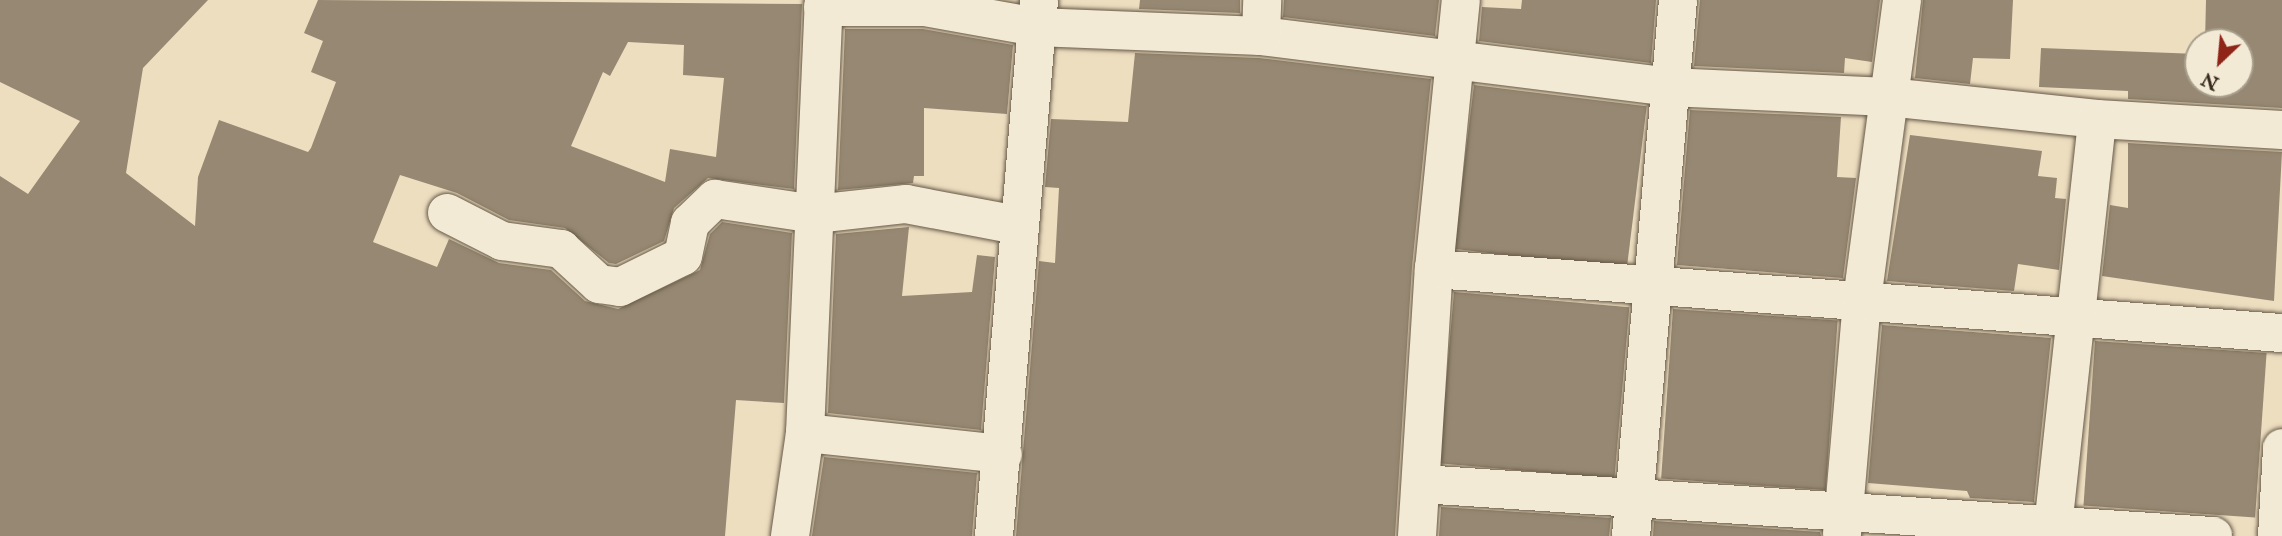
<!DOCTYPE html>
<style>
body{margin:0}
#map{position:relative;width:2282px;height:536px;overflow:hidden;background:#eddec0;font-family:"IM FELL English",serif}
div>[style]{position:absolute}
.building>*{inset:0;background:#968872;transform-origin:0 0}
.roads{filter:drop-shadow(0 0 2px #655846) drop-shadow(0 0 2px #655846)}
.street>*{height:38px;margin:-19px;padding:0 19px;transform-origin:19px;border-radius:19px;background:#f3ead6}
span{translate:-50% -50%;white-space:nowrap;text-align:center;line-height:1.15;-webkit-text-stroke:5px #f3ead6;paint-order:stroke}
.north{position:absolute;left:2184px;top:28px;width:70px;height:70px;box-sizing:border-box;background:#f3ead6;border:2px solid #a89e8c;border-radius:50%;rotate:206deg;font-size:19px;font-weight:700;line-height:28px;text-align:center;color:#382b1d}
.north::after{content:'';display:block;margin:auto;width:24px;height:32px;background:#8f2418;clip-path:polygon(50% 0,100% 100%,50% 72%,0 100%)}
</style>
<div id="map">
<div class="building">
<div style="clip-path:polygon(evenodd,0 0,208px 0,143px 68px,126px 173px,195px 226px,198px 177px,219px 120px,308px 152px,311px 148px,336px 82px,311px 72px,323px 41px,304px 33px,318px 0,802px 4px,794px 189px,708px 178px,674px 208px,664px 241px,616px 264px,609px 263px,565px 228px,509px 220px,457px 193px,400px 175px,373px 242px,437px 267px,449px 239px,499px 263px,551px 270px,585px 301px,618px 309px,700px 270px,710px 234px,722px 222px,792px 233px,784px 403px,736px 400px,725px 536px,0 536px,0 176px,28px 194px,80px 121px,0 82px,0 0,628px 42px,684px 45px,683px 75px,724px 78px,716px 157px,670px 149px,665px 182px,571px 146px,603px 72px,610px 76px,628px 42px)"></div>
<div style="clip-path:polygon(1140px 0,1240px 0,1240px 13px,1139px 9px)"></div>
<div style="clip-path:polygon(1284px 0,1439px 0,1435px 36px,1283px 17px)"></div>
<div style="clip-path:polygon(1522px 0,1656px 0,1651px 63px,1479px 41px,1482px 7px,1521px 9px)"></div>
<div style="clip-path:polygon(1700px 0,1880px 0,1872px 62px,1845px 58px,1844px 73px,1694px 66px)"></div>
<div style="clip-path:polygon(1923px 0,2013px 0,2010px 59px,1973px 58px,1970px 84px,1915px 78px)"></div>
<div style="clip-path:polygon(2206px 0,2282px 0,2282px 108px,2128px 99px,2128px 91px,2039px 87px,2041px 48px,2198px 54px,2198px 84px,2240px 84px,2240px 42px,2205px 42px)"></div>
<div style="clip-path:polygon(845px 29px,923px 29px,1013px 45px,1007px 114px,924px 108px,924px 176px,914px 176px,913px 183px,838px 190px)"></div>
<div style="clip-path:polygon(1135px 53px,1259px 58px,1431px 79px,1412px 267px,1395px 536px,1016px 536px,1039px 261px,1055px 263px,1059px 188px,1045px 187px,1051px 119px,1128px 122px)"></div>
<div style="left:1474px;top:85px;width:174px;height:165px;rotate:7deg"></div>
<div style="clip-path:polygon(1690px 110px,1841px 117px,1837px 177px,1856px 178px,1843px 278px,1677px 265px)"></div>
<div style="clip-path:polygon(1910px 135px,2042px 151px,2038px 176px,2057px 178px,2055px 198px,2066px 199px,2059px 270px,2018px 264px,2014px 291px,1887px 281px)"></div>
<div style="clip-path:polygon(2128px 143px,2282px 152px,2274px 301px,2102px 276px,2110px 205px,2128px 208px)"></div>
<div style="clip-path:polygon(909px 227px,902px 296px,972px 292px,977px 255px,995px 257px,981px 430px,828px 413px,836px 234px)"></div>
<div style="left:1454px;top:292px;width:176px;height:172px;rotate:5deg"></div>
<div style="left:1673px;top:309px;width:165px;height:170px;rotate:4deg"></div>
<div style="clip-path:polygon(1882px 325px,2051px 338px,2034px 502px,1970px 498px,1967px 491px,1868px 483px)"></div>
<div style="left:2095px;top:341px;width:172px;height:165px;rotate:4deg"></div>
<div style="clip-path:polygon(824px 457px,977px 473px,972px 536px,812px 536px)"></div>
<div style="clip-path:polygon(1441px 507px,1611px 518px,1609px 536px,1439px 536px)"></div>
<div style="clip-path:polygon(1654px 521px,1820px 532px,1821px 536px,1653px 536px)"></div>
</div>
<div class="roads">
<div class="street">
<div style="left:823px;top:7px;width:102px"></div>
<div style="left:925px;top:7px;width:113px;rotate:10.2deg"></div>
<div style="left:1036px;top:27px;width:225px;rotate:2.3deg"></div>
<div style="left:1261px;top:36px;width:411px;rotate:7.1deg"></div>
<div style="left:1669px;top:87px;width:219px;rotate:2.6deg"></div>
<div style="left:1888px;top:97px;width:210px;rotate:6deg"></div>
<div style="left:2097px;top:119px;width:185px;rotate:3.4deg"></div>
<div style="left:1261px;top:36px;width:36px;rotate:-88deg"></div>
<div style="left:447px;top:213px;width:62px;rotate:27deg"></div>
<div style="left:502px;top:241px;width:60px;rotate:7.7deg"></div>
<div style="left:561px;top:249px;width:52px;rotate:42.6deg"></div>
<div style="left:599px;top:284px;width:21px;rotate:8deg"></div>
<div style="left:620px;top:287px;width:70px;rotate:-26.2deg"></div>
<div style="left:683px;top:256px;width:34px;rotate:-78deg"></div>
<div style="left:690px;top:223px;width:35px;rotate:-44deg"></div>
<div style="left:715px;top:199px;width:101px;rotate:8.5deg"></div>
<div style="left:815px;top:214px;width:92px;rotate:-6.3deg"></div>
<div style="left:906px;top:204px;width:113px;rotate:10.7deg"></div>
<div style="left:1434px;top:269px;width:850px;rotate:4.32deg"></div>
<div style="left:805px;top:433px;width:199px;rotate:6.1deg"></div>
<div style="left:1421px;top:484px;width:794px;rotate:3.76deg"></div>
<div style="left:1842px;top:534px;width:235px;rotate:-85.1deg"></div>
<div style="left:1862px;top:300px;width:303px;rotate:-82.4deg"></div>
<div style="left:790px;top:536px;width:104px;rotate:-81.7deg"></div>
<div style="left:805px;top:433px;width:433px;rotate:-87.5deg"></div>
<div style="left:994px;top:536px;width:538px;rotate:-85.2deg"></div>
<div style="left:1417px;top:536px;width:268px;rotate:-86.4deg"></div>
<div style="left:1434px;top:269px;width:270px;rotate:-84.3deg"></div>
<div style="left:1631px;top:536px;width:538px;rotate:-84.99deg"></div>
<div style="left:2052px;top:536px;width:419px;rotate:-83.8deg"></div>
<div style="left:2277px;top:536px;width:88px;rotate:-86.7deg"></div>
</div>
</div>
<div class="north">N</div>
</div>
